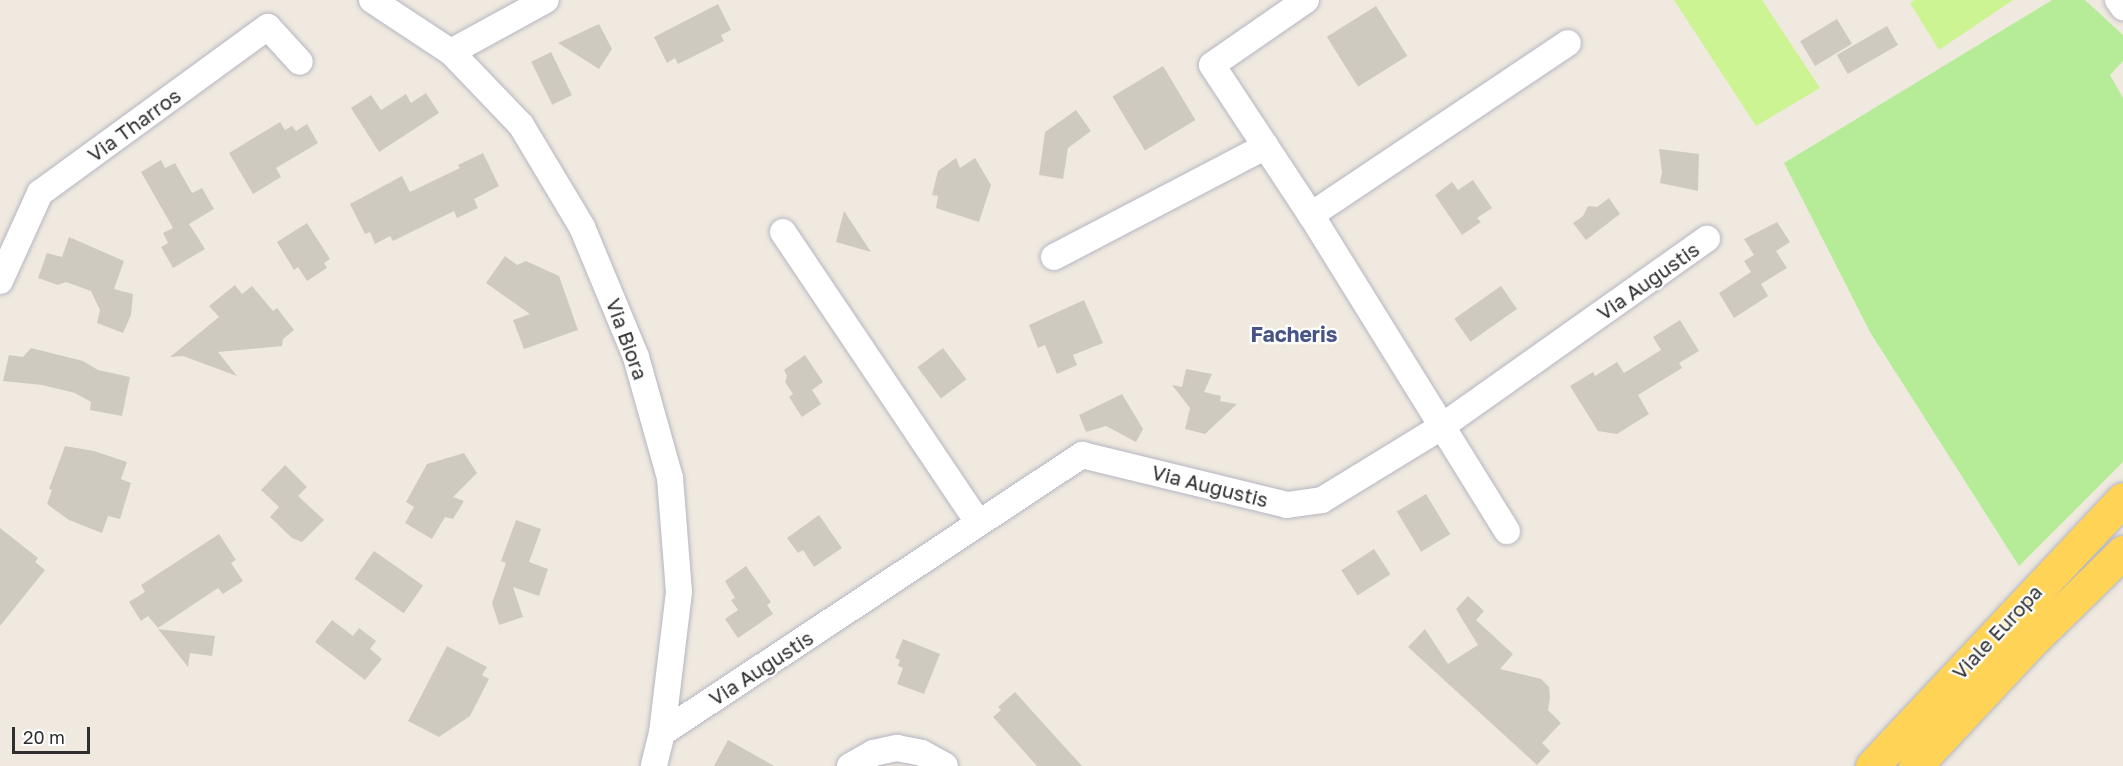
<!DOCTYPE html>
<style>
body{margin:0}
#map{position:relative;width:2123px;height:766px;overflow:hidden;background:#f0e9df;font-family:"Golos Text",sans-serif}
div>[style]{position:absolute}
.green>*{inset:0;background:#b6ec97}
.pitch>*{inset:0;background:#cdf492}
.building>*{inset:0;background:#cfcac0;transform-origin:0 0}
.roads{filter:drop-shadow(0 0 2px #b3b6c2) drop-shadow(0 0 2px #b3b6c2)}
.street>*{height:26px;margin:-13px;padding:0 13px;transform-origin:13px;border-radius:13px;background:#fff}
.primary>*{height:33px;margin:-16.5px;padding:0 16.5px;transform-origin:16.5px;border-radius:16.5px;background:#ffd456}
span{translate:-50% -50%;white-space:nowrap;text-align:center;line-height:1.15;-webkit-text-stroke:4.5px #fff;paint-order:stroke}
.street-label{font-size:20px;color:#2e2e2e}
.neighbourhood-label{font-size:21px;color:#485485;font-weight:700}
.scale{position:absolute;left:12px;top:727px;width:78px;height:27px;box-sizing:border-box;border:3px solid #2e2e2e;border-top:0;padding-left:8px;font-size:18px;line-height:21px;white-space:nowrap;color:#2e2e2e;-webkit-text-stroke:4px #fff;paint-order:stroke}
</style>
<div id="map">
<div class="green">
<div style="clip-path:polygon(2052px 0,2085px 0,2123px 35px,2123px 61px,2110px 75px,2123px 98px,2123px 462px,2019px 566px,1870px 332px,1784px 163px)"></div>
</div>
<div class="pitch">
<div style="clip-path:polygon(1674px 0,1762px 0,1820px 88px,1756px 126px)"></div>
<div style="clip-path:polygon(1915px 0,2013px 0,1939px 50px,1910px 3px)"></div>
</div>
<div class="building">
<div style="clip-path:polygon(718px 4px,731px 30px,721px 35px,724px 41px,678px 64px,675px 58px,667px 63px,654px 37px)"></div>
<div style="left:1376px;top:6px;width:59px;height:58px;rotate:58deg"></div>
<div style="left:1837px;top:19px;width:29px;height:43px;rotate:59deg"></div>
<div style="clip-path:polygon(599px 24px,612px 49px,599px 69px,558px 43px)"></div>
<div style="left:1887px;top:26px;width:22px;height:58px;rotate:60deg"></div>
<div style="left:551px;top:52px;width:48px;height:22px;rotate:64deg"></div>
<div style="left:1163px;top:66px;width:63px;height:59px;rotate:59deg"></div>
<div style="clip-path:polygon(426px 93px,439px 113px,379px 152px,351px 108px,371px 95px,381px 110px,406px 94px,411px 103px)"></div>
<div style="clip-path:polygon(1076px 110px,1091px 131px,1068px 148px,1063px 179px,1039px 175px,1045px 132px)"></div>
<div style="clip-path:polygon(280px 122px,285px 130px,292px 126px,296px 131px,307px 124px,318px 143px,276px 168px,281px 177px,253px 194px,229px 153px)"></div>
<div style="clip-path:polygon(1659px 149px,1699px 154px,1698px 191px,1660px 183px,1662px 172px)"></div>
<div style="clip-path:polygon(483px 153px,499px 186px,474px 199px,478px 208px,457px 218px,454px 211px,393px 241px,390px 236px,375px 244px,370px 232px,365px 234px,350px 204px,402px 176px,410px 192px,460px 168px,458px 165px)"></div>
<div style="clip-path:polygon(956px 158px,960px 168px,975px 158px,991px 185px,979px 222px,936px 208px,938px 196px,932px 195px,938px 171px)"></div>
<div style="clip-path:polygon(161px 160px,165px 168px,175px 163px,192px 193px,202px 188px,214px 209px,189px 224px,205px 249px,173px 268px,161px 247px,168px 243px,163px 233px,173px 228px,141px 172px)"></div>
<div style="clip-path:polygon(1473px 180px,1492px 208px,1477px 218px,1481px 222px,1462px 235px,1435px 195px,1452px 182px,1458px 190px)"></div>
<div style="clip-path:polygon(1609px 198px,1620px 214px,1586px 240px,1573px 223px,1583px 216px,1588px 206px,1597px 207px)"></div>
<div style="clip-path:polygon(844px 211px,871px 252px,836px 242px)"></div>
<div style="clip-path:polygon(1777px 222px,1790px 242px,1776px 251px,1787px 268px,1761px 284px,1768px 296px,1734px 318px,1719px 293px,1751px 272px,1744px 261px,1754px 255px,1744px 239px)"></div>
<div style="clip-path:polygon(307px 223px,330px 259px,324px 263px,327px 268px,307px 281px,298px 267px,294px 270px,277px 242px)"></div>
<div style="clip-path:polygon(69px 237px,124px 261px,114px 289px,133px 294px,131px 315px,123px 333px,97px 323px,100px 310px,91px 291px,66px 282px,58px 285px,38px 278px,47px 253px,62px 257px)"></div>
<div style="clip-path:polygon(505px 256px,517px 265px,526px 261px,559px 276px,578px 330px,524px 349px,513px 320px,530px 314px,486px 283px)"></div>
<div style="clip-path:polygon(235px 285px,242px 294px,252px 286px,273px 311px,277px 308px,294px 330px,283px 339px,282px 346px,218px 352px,237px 376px,183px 356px,170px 357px,219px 317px,209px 306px)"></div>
<div style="left:1501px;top:286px;width:28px;height:57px;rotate:55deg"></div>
<div style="clip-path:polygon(1084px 300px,1103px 343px,1073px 355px,1077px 365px,1057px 374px,1045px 345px,1038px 348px,1029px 325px)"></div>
<div style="clip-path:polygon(1680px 320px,1699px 351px,1679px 363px,1682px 368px,1638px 395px,1649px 414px,1617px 434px,1598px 431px,1570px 386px,1593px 372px,1595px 376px,1617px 362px,1624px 373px,1661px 350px,1653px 337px)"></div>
<div style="clip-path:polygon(31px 348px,83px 361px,98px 370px,130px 377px,122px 416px,90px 410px,91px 402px,75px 393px,42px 385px,3px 381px,9px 355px,23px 357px)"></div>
<div style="left:943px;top:348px;width:39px;height:32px;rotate:53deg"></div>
<div style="clip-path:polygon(805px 355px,823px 382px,812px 390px,821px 404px,802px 417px,789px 397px,793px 394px,785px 382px,787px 376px,784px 370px)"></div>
<div style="clip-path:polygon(1186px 369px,1212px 374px,1204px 392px,1221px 396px,1220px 401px,1237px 404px,1205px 434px,1185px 429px,1190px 408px,1172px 385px,1182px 387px)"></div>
<div style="clip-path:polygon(1122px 394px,1143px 429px,1136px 442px,1106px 426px,1086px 432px,1079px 415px)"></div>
<div style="clip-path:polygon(65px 446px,94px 451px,127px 462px,121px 479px,131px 483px,120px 519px,108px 516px,102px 533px,69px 520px,47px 504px,52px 490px,49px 489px)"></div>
<div style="clip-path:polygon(464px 453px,477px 473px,453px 497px,464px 501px,453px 519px,445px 517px,432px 539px,405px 523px,414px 507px,406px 502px,427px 464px)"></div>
<div style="clip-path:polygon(285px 465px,307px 487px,298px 496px,324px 520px,302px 542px,292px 538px,270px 517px,279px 507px,261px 490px)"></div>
<div style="left:1426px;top:494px;width:47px;height:34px;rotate:59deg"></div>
<div style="clip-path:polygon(819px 515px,842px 548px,814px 567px,803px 550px,798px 553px,787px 538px)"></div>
<div style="clip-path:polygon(516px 520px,541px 529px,529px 562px,548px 569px,539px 596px,513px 587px,523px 617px,499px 625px,492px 603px,506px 563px,501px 561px)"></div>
<div style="clip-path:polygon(0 528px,38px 558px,35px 562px,45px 570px,0 626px)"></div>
<div style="clip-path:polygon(219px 534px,236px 560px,231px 563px,243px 581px,223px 594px,218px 588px,158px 628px,148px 616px,141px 621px,129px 602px,145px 592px,141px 585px)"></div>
<div style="left:1374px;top:549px;width:30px;height:39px;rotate:57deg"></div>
<div style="left:374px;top:551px;width:60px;height:34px;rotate:35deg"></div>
<div style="clip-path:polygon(746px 566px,771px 602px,767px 605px,773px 614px,738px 638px,725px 619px,738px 610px,731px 600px,735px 598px,725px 581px)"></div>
<div style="clip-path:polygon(1468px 596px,1484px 611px,1476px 620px,1513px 654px,1500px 669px,1541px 679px,1549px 687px,1550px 698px,1548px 710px,1561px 723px,1542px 743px,1550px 751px,1537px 765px,1408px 647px,1425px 629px,1448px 664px,1478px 645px,1456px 609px)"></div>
<div style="clip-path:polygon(332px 620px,353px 636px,359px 628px,376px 641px,370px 649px,382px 659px,365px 680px,315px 642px)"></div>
<div style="clip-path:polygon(158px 629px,215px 636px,212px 656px,190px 653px,188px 667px)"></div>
<div style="clip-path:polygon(903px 639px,940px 654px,924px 694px,897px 684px,903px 668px,898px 666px,900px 660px,895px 658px)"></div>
<div style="clip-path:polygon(447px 646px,487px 667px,482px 675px,489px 679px,470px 716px,439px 737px,408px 721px)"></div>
<div style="clip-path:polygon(1015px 692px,1032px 711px,1082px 766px,1037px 766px,993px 717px,1001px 710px,998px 707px)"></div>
<div style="clip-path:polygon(728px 740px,774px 766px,714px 766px)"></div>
</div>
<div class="roads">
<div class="street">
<div style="left:372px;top:0;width:95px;rotate:33.4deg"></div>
<div style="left:451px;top:52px;width:101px;rotate:46.2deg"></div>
<div style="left:521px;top:125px;width:119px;rotate:59.1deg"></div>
<div style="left:582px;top:227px;width:141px;rotate:67.4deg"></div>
<div style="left:636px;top:357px;width:126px;rotate:74.3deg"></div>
<div style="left:670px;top:478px;width:114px;rotate:85.5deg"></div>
<div style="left:679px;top:592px;width:142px;rotate:96.9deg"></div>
<div style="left:662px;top:733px;width:34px;rotate:104deg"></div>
<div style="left:1306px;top:0;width:114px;rotate:145.3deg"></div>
<div style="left:1212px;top:65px;width:180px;rotate:56.6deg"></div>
<div style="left:1311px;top:215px;width:372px;rotate:58.2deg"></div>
<div style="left:2118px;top:0;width:9px;rotate:54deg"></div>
<div style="left:451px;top:52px;width:108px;rotate:-28.7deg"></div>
<div style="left:1311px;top:215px;width:309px;rotate:-33.8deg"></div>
<div style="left:783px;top:232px;width:349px;rotate:56.1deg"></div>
<div style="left:1054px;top:257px;width:239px;rotate:-27.6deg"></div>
<div style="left:0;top:281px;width:97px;rotate:-65.6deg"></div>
<div style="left:40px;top:193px;width:282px;rotate:-36.1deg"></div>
<div style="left:268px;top:27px;width:47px;rotate:47.6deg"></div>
<div style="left:662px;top:733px;width:504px;rotate:-33.5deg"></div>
<div style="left:1082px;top:455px;width:211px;rotate:13.7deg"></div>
<div style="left:1287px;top:505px;width:35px;rotate:-8deg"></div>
<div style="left:1322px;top:500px;width:140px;rotate:-31.5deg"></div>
<div style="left:1441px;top:427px;width:326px;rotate:-35.3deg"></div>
<div style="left:850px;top:766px;width:26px;rotate:-29deg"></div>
<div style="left:873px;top:753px;width:25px;rotate:-12deg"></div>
<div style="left:897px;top:748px;width:25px;rotate:11deg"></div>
<div style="left:922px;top:753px;width:26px;rotate:29deg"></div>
</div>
<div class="primary">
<div style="left:1872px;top:766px;width:366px;rotate:-46.8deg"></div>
<div style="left:1915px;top:766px;width:168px;rotate:-46.9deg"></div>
<div style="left:2030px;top:643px;width:130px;rotate:-44.4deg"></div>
</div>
</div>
<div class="street-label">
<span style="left:134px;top:125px;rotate:-36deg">Via Tharros</span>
<span style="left:1648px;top:281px;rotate:-35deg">Via Augustis</span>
<span style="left:627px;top:339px;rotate:70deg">Via Biora</span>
<span style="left:1210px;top:486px;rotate:14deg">Via Augustis</span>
<span style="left:1997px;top:632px;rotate:-47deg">Viale Europa</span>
<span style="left:761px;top:668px;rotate:-33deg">Via Augustis</span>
</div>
<div class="neighbourhood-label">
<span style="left:1294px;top:334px">Facheris</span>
</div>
<div class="scale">20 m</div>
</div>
